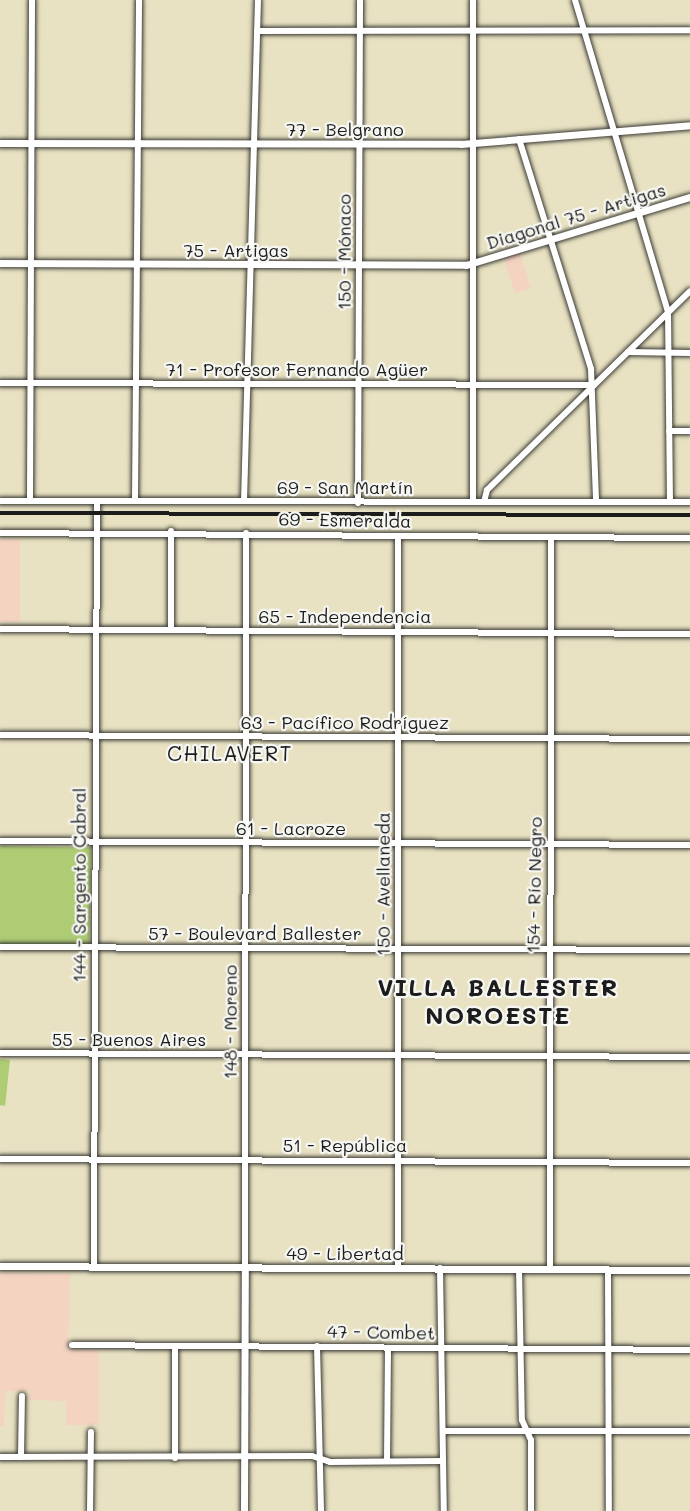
<!DOCTYPE html>
<meta charset="utf-8">
<style>
body{margin:0}
#map{position:relative;width:690px;height:1511px;overflow:hidden;background:#e8e2c2;font-family:Mali,sans-serif}
div>[style]{position:absolute}
.built>*{inset:0;background:#f4d3c1;transform-origin:0 0}
.green>*{inset:0;background:#adcc74;transform-origin:0 0}
.roads{filter:drop-shadow(0 0 2px #3b3a35) drop-shadow(0 0 2px #3b3a35)}
.minor>*{height:6px;margin:-3px;padding:0 3px;transform-origin:3px;border-radius:3px;background:#fff}
.tertiary>*{height:7px;margin:-3.5px;padding:0 3.5px;transform-origin:3.5px;border-radius:3.5px;background:#fff}
.rail>*{height:4px;margin-top:-2px;transform-origin:0;background:repeating-linear-gradient(90deg,#f6f6f2 0 4.5px,#1c1c1c 0 9px);box-sizing:border-box;border-block:2px solid #1c1c1c}
span{translate:-50% -50%;white-space:nowrap;text-align:center;line-height:1.15;-webkit-text-stroke:4.5px #f6f6f2;paint-order:stroke}
.street-label{font-size:18px;color:#1c1c1c}
.quarter-label{font-size:21px;color:#1c1c1c;letter-spacing:1.5px}
.district-label{font-size:24px;color:#1c1c1c;font-weight:700;letter-spacing:1.5px}
</style>
<div id="map">
<div class="built">
<div style="left:520px;top:253px;width:37px;height:17px;rotate:73deg"></div>
<div style="left:0;top:539px;width:20px;height:83px"></div>
<div style="clip-path:polygon(0 1273px,70px 1274px,68px 1349px,99px 1350px,99px 1425px,66px 1425px,66px 1401px,29px 1400px,29px 1391px,5px 1391px,4px 1426px,0 1426px)"></div>
</div>
<div class="green">
<div style="left:0;top:846px;width:91px;height:99px;rotate:1deg"></div>
<div style="left:0;top:1059px;width:10px;height:46px;rotate:6deg"></div>
</div>
<div class="roads">
<div class="minor">
<div style="left:575px;top:0;width:326px;rotate:73.4deg"></div>
<div style="left:668px;top:312px;width:190px;rotate:89.4deg"></div>
<div style="left:257px;top:31px;width:433px;rotate:-0.1deg"></div>
<div style="left:519px;top:139px;width:241px;rotate:72.6deg"></div>
<div style="left:591px;top:369px;width:133px;rotate:87.8deg"></div>
<div style="left:628px;top:352px;width:62px;rotate:0.9deg"></div>
<div style="left:0;top:383px;width:594px;rotate:0.19deg"></div>
<div style="left:669px;top:431px;width:21px"></div>
<div style="left:0;top:501px;width:690px;rotate:0.08deg"></div>
<div style="left:30px;top:501px;width:501px;rotate:-89.77deg"></div>
<div style="left:135px;top:501px;width:501px;rotate:-89.54deg"></div>
<div style="left:244px;top:501px;width:501px;rotate:-88.4deg"></div>
<div style="left:473px;top:502px;width:502px;rotate:-90deg"></div>
<div style="left:484px;top:502px;width:12px;rotate:-76deg"></div>
<div style="left:487px;top:490px;width:284px;rotate:-44.4deg"></div>
<div style="left:358px;top:503px;width:503px;rotate:-89.77deg"></div>
<div style="left:0;top:533px;width:690px;rotate:0.42deg"></div>
<div style="left:0;top:629px;width:690px;rotate:0.42deg"></div>
<div style="left:171px;top:629px;width:98px;rotate:-90deg"></div>
<div style="left:0;top:735px;width:690px;rotate:0.33deg"></div>
<div style="left:0;top:841px;width:690px;rotate:0.33deg"></div>
<div style="left:0;top:947px;width:690px;rotate:0.25deg"></div>
<div style="left:0;top:1053px;width:690px;rotate:0.33deg"></div>
<div style="left:0;top:1159px;width:690px;rotate:0.33deg"></div>
<div style="left:94px;top:1267px;width:765px;rotate:-89.78deg"></div>
<div style="left:398px;top:1267px;width:731px;rotate:-90deg"></div>
<div style="left:245px;top:1268px;width:735px;rotate:-89.92deg"></div>
<div style="left:440px;top:1268px;width:243px;rotate:89.1deg"></div>
<div style="left:519px;top:1269px;width:151px;rotate:88.9deg"></div>
<div style="left:522px;top:1420px;width:22px;rotate:66deg"></div>
<div style="left:531px;top:1440px;width:71px;rotate:90deg"></div>
<div style="left:550px;top:1269px;width:731px;rotate:-89.92deg"></div>
<div style="left:608px;top:1270px;width:241px;rotate:89.8deg"></div>
<div style="left:72px;top:1345px;width:618px;rotate:0.46deg"></div>
<div style="left:317px;top:1346px;width:165px;rotate:88.6deg"></div>
<div style="left:443px;top:1431px;width:247px"></div>
<div style="left:0;top:1457px;width:312px;rotate:-0.2deg"></div>
<div style="left:312px;top:1456px;width:19px;rotate:18deg"></div>
<div style="left:330px;top:1462px;width:113px;rotate:-0.5deg"></div>
<div style="left:21px;top:1457px;width:61px;rotate:-89.1deg"></div>
<div style="left:175px;top:1458px;width:112px;rotate:-90deg"></div>
<div style="left:387px;top:1461px;width:113px;rotate:-89.5deg"></div>
<div style="left:90px;top:1511px;width:79px;rotate:-89.3deg"></div>
</div>
<div class="tertiary">
<div style="left:0;top:143px;width:461px;rotate:0.1deg"></div>
<div style="left:461px;top:144px;width:230px;rotate:-4.7deg"></div>
<div style="left:0;top:263px;width:466px;rotate:0.2deg"></div>
<div style="left:466px;top:265px;width:234px;rotate:-16.9deg"></div>
<div style="left:0;top:1266px;width:690px;rotate:0.33deg"></div>
<div style="left:244px;top:1511px;width:243px;rotate:-89.8deg"></div>
</div>
</div>
<div class="rail">
<div style="left:0;top:513px;width:690px;rotate:0.17deg"></div>
</div>
<div class="street-label">
<span style="left:345px;top:129px">77 - Belgrano</span>
<span style="left:576px;top:216px;rotate:-17deg">Diagonal 75 - Artigas</span>
<span style="left:236px;top:250px">75 - Artigas</span>
<span style="left:344px;top:252px;rotate:-90deg">150 - Mónaco</span>
<span style="left:297px;top:369px">71 - Profesor Fernando Agüer</span>
<span style="left:345px;top:487px">69 - San Martín</span>
<span style="left:345px;top:520px;rotate:1deg">69 - Esmeralda</span>
<span style="left:345px;top:616px">65 - Independencia</span>
<span style="left:345px;top:722px">63 - Pacífico Rodríguez</span>
<span style="left:291px;top:828px">61 - Lacroze</span>
<span style="left:383px;top:884px;rotate:-90deg">150 - Avellaneda</span>
<span style="left:79px;top:885px;rotate:-90deg">144 - Sargento Cabral</span>
<span style="left:534px;top:885px;rotate:-89deg">154 - Río Negro</span>
<span style="left:255px;top:933px">57 - Boulevard Ballester</span>
<span style="left:230px;top:1022px;rotate:-90deg">148 - Moreno</span>
<span style="left:129px;top:1039px">55 - Buenos Aires</span>
<span style="left:345px;top:1145px">51 - República</span>
<span style="left:345px;top:1253px">49 - Libertad</span>
<span style="left:381px;top:1332px;rotate:1deg">47 - Combet</span>
</div>
<div class="quarter-label">
<span style="left:230px;top:753px">CHILAVERT</span>
</div>
<div class="district-label">
<span style="left:498px;top:1001px">VILLA BALLESTER<br>NOROESTE</span>
</div>
</div>
